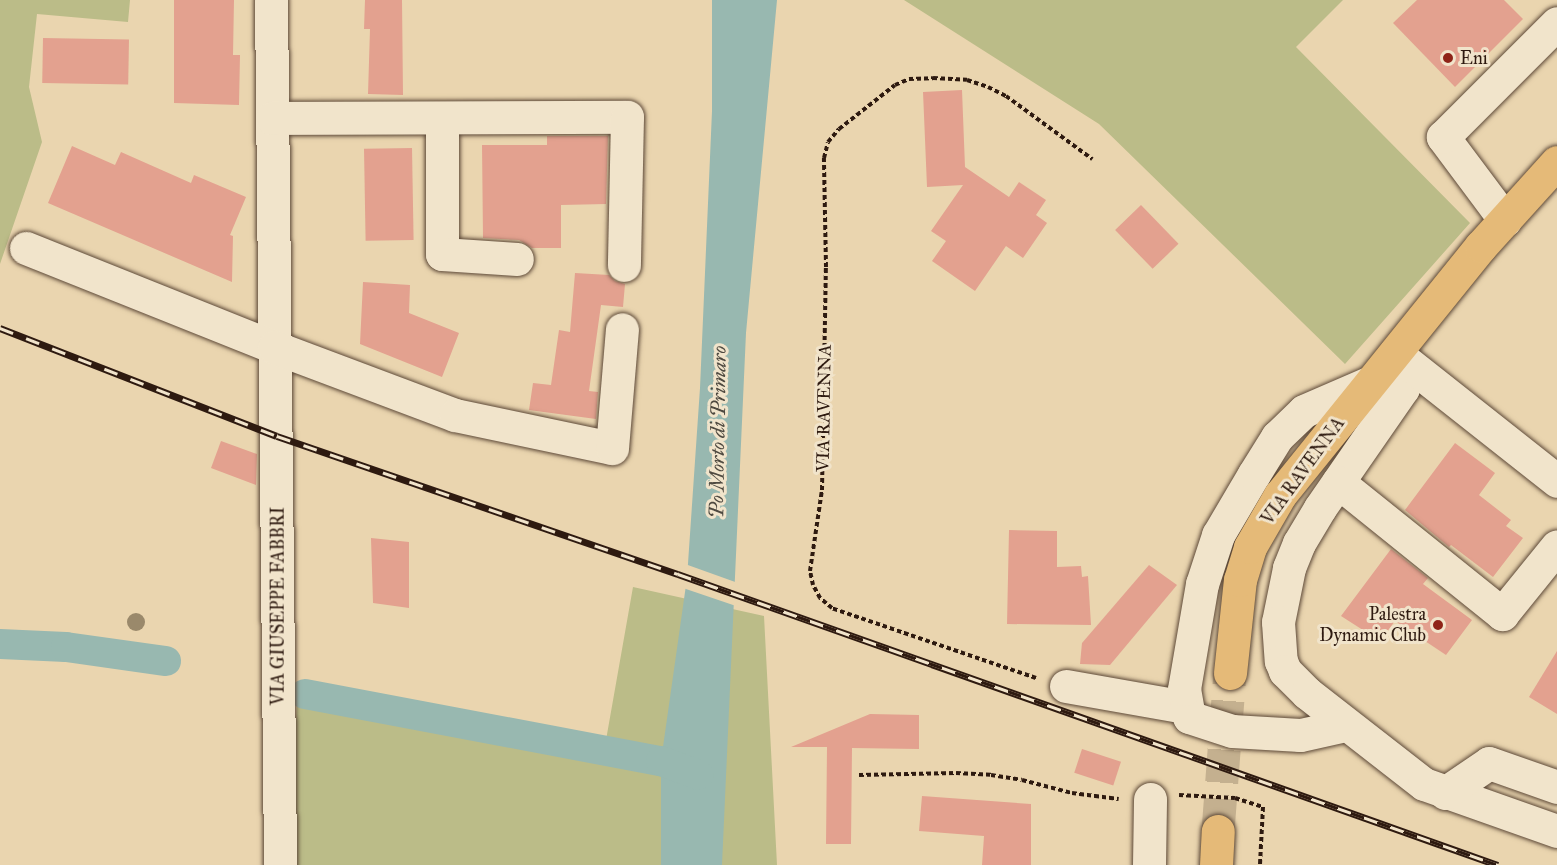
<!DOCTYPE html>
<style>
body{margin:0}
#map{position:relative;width:1557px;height:865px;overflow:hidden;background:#ead5af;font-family:"IM FELL Great Primer",serif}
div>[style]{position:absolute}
.green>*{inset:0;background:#bbbc88}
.water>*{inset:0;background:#98b8b0}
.pier>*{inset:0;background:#ead5af}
.canal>*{height:30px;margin:-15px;padding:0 15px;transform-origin:15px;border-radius:15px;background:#98b8b0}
.building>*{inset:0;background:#e3a18f;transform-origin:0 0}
.major-tunnel>*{height:33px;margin-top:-16.5px;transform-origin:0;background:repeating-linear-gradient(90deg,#c4b08f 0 33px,transparent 0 49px)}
.path>*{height:4px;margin-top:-2px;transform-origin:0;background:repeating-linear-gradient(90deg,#2e1a10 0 4.5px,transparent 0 7.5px)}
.roads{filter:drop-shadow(0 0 2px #5d4938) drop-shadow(0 0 2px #5d4938)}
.minor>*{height:33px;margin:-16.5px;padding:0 16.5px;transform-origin:16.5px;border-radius:16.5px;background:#f1e4cb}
.major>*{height:33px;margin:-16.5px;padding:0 16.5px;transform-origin:16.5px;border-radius:16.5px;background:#e5ba78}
.rail>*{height:7px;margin-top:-3.5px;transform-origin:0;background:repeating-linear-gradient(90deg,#f1e4cb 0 14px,#2e1a10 0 28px);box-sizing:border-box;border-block:2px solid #2e1a10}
.trees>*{width:18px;height:18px;margin:-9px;border-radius:50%;background:#9a896b}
.dots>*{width:16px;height:16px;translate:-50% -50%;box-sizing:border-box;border:3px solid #f1e4cb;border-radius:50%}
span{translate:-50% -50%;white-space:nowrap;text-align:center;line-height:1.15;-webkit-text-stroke:6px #f1e4cb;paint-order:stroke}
.poi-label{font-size:18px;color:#2e1a10}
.left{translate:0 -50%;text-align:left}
.right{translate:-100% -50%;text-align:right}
.street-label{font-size:18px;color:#2e1a10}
.water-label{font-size:20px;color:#4e4940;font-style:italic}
</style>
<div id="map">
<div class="green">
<div style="clip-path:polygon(0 0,130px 0,128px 22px,37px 14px,29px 87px,42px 142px,0 264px)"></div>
<div style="clip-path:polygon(904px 0,1343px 0,1296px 47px,1470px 223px,1345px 364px,1099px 124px)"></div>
<div style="clip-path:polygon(633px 587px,764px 616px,777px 865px,293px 865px,292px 800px,298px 681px,606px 740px)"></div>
</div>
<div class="water">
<div style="clip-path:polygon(712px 0,777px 0,746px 333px,722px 865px,661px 865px,661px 761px,687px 578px,700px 388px,712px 111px)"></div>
</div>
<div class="pier">
<div style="clip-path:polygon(685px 564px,738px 583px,736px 606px,683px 588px)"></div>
</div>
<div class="canal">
<div style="left:0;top:644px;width:66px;rotate:2.6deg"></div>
<div style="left:66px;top:647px;width:101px;rotate:8deg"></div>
<div style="left:305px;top:694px;width:362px;rotate:10.7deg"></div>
<div style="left:661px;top:761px;width:40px;rotate:20.2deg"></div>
</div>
<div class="building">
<div style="clip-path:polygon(174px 0,234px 0,233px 55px,240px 55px,239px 105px,174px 103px)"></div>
<div style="clip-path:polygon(365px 0,402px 0,403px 95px,368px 94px,370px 29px,364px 29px)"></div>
<div style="clip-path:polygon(1417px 0,1504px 0,1523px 19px,1455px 87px,1393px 23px)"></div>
<div style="left:43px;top:38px;width:86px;height:45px;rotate:1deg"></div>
<div style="clip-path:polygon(962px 90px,965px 167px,1009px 197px,1019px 182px,1046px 200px,1036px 215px,1047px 223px,1023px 258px,1006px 246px,975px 291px,932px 261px,946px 241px,931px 231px,963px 185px,927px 187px,923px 92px)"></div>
<div style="clip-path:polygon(547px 136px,608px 136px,606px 204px,561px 205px,561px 248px,532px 248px,519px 240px,483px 238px,482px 145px,547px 145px)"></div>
<div style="clip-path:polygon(72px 146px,115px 165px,121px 152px,191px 183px,194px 175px,246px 197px,230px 235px,233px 236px,232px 282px,48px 203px)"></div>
<div style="left:412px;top:148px;width:92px;height:48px;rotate:89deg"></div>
<div style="left:1141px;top:205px;width:54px;height:36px;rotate:46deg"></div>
<div style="clip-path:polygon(575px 273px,609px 275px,615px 281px,625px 284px,623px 307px,601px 305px,589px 391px,598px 392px,596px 419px,529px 410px,533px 383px,551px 385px,559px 330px,570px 332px)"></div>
<div style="clip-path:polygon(363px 282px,410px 285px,409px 313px,459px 333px,442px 377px,360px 344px)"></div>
<div style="clip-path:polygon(221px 441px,257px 454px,256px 485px,211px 468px)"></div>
<div style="clip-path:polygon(1455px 443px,1495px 473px,1479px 495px,1511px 520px,1506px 526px,1523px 538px,1493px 577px,1451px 545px,1449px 547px,1405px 510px)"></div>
<div style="clip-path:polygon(1009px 530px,1057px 531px,1057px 567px,1081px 566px,1082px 577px,1088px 576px,1091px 625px,1007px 624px)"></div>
<div style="clip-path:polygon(371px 538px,409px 542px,409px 608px,373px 603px)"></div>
<div style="clip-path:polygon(1391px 549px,1428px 578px,1423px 584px,1472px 620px,1446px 655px,1395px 621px,1380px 641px,1341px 616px)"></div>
<div style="clip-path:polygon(1149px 565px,1177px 585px,1110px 665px,1080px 664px,1082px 643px)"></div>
<div style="clip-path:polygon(1557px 651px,1557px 714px,1529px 697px)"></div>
<div style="clip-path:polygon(870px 714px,919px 715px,919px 749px,852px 748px,851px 844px,826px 844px,827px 747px,791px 747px)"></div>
<div style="left:1082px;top:749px;width:41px;height:25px;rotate:18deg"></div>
<div style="clip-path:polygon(922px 796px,1031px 804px,1031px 865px,982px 865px,984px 836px,919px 831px)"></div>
</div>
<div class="major-tunnel">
<div style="left:1218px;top:831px;width:158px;rotate:-85.7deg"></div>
</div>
<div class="path">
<div style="left:1036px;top:678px;width:216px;rotate:-161.1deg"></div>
<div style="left:832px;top:608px;width:16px;rotate:-140deg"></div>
<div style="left:820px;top:598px;width:15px;rotate:-118deg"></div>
<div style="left:813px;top:585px;width:14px;rotate:-102deg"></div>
<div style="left:810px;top:571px;width:82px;rotate:-81.6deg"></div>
<div style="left:822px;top:490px;width:223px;rotate:-89deg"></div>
<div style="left:826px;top:267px;width:109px;rotate:-91.1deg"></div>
<div style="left:824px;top:158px;width:16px;rotate:-76deg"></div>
<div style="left:828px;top:142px;width:17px;rotate:-50deg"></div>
<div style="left:839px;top:129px;width:71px;rotate:-38.2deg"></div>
<div style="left:895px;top:85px;width:15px;rotate:-23deg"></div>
<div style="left:909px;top:79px;width:24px;rotate:-2deg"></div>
<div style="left:933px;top:78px;width:34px;rotate:3deg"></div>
<div style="left:967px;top:80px;width:22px;rotate:18deg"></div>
<div style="left:988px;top:87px;width:20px;rotate:27deg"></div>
<div style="left:1006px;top:96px;width:107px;rotate:36.2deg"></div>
<div style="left:859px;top:775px;width:97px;rotate:-1.2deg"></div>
<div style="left:956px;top:773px;width:35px;rotate:3deg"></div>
<div style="left:991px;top:775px;width:31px;rotate:9deg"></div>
<div style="left:1022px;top:780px;width:52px;rotate:14.6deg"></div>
<div style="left:1072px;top:793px;width:47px;rotate:7.3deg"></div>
<div style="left:1179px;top:795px;width:56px;rotate:3.1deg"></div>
<div style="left:1235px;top:798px;width:29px;rotate:18deg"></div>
<div style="left:1263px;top:807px;width:58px;rotate:93deg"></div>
</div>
<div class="roads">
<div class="minor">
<div style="left:271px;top:0;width:865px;rotate:89.4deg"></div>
<div style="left:272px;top:118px;width:355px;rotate:-0.2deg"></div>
<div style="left:627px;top:117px;width:148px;rotate:91.2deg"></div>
<div style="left:442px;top:118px;width:136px;rotate:90deg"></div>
<div style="left:442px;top:254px;width:75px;rotate:3.8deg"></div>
<div style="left:1505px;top:220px;width:104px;rotate:-126.8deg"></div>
<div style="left:1443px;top:137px;width:161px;rotate:-45deg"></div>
<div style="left:26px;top:248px;width:267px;rotate:21.8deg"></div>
<div style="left:274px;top:347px;width:193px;rotate:20.6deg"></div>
<div style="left:455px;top:415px;width:160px;rotate:11.9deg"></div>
<div style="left:612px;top:448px;width:119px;rotate:-85.2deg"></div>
<div style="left:1395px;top:353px;width:20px;rotate:49deg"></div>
<div style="left:1408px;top:368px;width:21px;rotate:104deg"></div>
<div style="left:1403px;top:388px;width:146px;rotate:124.7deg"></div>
<div style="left:1320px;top:508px;width:41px;rotate:121deg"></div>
<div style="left:1299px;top:543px;width:27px;rotate:112deg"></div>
<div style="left:1289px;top:568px;width:55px;rotate:101.5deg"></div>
<div style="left:1278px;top:622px;width:39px;rotate:86deg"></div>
<div style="left:1281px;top:661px;width:11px;rotate:68deg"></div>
<div style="left:1285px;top:671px;width:31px;rotate:45deg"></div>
<div style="left:1307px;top:693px;width:148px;rotate:37.9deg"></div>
<div style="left:1424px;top:784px;width:141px;rotate:19.5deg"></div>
<div style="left:1404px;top:360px;width:195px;rotate:38.3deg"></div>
<div style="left:1338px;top:482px;width:211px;rotate:38.8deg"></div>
<div style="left:1502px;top:614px;width:87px;rotate:-51deg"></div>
<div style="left:1066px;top:686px;width:121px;rotate:10deg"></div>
<div style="left:1346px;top:725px;width:47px;rotate:167.7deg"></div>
<div style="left:1300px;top:735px;width:68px;rotate:-176.6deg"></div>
<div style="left:1232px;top:731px;width:45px;rotate:-162deg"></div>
<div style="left:1189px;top:717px;width:28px;rotate:-100deg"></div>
<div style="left:1184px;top:689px;width:107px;rotate:-80.3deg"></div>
<div style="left:1202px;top:584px;width:52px;rotate:-71.9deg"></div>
<div style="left:1218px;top:535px;width:71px;rotate:-59.5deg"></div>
<div style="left:1254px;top:474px;width:44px;rotate:-58.1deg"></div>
<div style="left:1277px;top:437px;width:37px;rotate:-44deg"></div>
<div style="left:1304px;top:411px;width:73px;rotate:-23.4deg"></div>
<div style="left:1445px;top:793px;width:53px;rotate:-34.3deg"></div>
<div style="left:1489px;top:763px;width:72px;rotate:19.4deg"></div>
<div style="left:1149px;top:865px;width:66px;rotate:-89.1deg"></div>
</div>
<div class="major">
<div style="left:1230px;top:673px;width:94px;rotate:-83.9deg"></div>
<div style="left:1240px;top:580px;width:34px;rotate:-73deg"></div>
<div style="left:1250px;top:547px;width:60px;rotate:-60deg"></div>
<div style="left:1280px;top:495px;width:320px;rotate:-51.1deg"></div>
<div style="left:1481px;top:246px;width:113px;rotate:-47.9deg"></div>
<div style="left:1216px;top:865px;width:34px;rotate:-87deg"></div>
</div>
</div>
<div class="rail">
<div style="left:0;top:328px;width:297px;rotate:21.3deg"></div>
<div style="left:277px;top:436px;width:424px;rotate:19deg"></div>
<div style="left:678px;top:574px;width:870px;rotate:19.54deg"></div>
</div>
<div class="trees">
<div style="left:136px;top:622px"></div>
</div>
<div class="dots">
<div style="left:1448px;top:58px;background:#8f2418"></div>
<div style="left:1438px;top:625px;background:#8f2418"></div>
</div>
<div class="poi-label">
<span class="left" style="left:1460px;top:58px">Eni</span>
<span class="right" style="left:1426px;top:625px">Palestra<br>Dynamic Club</span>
</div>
<div class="street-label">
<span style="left:824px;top:408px;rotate:-89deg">VIA RAVENNA</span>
<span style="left:1303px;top:471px;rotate:-54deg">VIA RAVENNA</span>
<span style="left:278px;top:606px;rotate:-90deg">VIA GIUSEPPE FABBRI</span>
</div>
<div class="water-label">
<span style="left:718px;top:432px;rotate:-89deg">Po Morto di Primaro</span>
</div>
</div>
